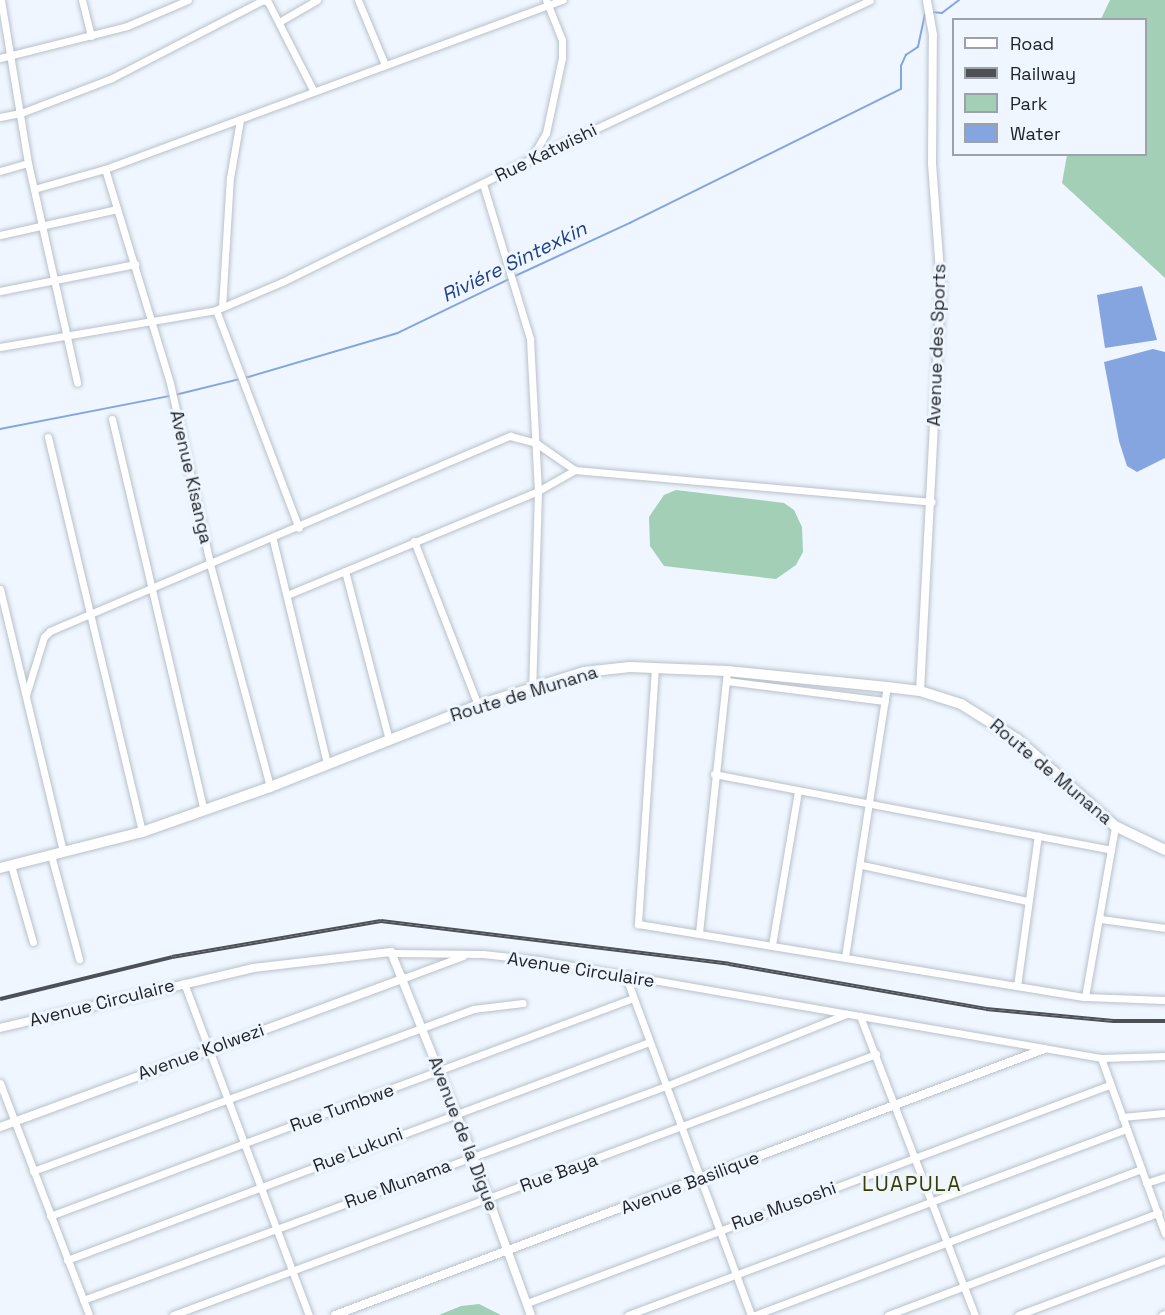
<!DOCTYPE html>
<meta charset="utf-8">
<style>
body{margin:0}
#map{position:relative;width:1165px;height:1315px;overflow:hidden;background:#eff6ff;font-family:"Space Grotesk",sans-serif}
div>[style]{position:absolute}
.green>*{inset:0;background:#a2cfb6}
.water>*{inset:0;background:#85a5e0}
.stream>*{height:1.5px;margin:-0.75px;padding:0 0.75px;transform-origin:0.75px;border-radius:0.75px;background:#85a5e0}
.roads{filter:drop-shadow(0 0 2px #b8c1ca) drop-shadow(0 0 2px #b8c1ca)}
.minor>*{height:7px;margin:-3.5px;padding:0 3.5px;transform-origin:3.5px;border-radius:3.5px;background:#fff}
.tertiary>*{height:8px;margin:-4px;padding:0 4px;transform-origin:4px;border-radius:4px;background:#fff}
.secondary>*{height:10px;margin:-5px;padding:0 5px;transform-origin:5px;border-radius:5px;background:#fff}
.rail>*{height:4px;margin-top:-2px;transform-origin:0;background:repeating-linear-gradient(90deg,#eff6ff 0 4.5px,#4d5156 0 9px);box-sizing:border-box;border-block:2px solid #4d5156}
span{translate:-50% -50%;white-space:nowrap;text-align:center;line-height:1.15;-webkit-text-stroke:6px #eff6ff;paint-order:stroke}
.street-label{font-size:18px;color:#212428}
.water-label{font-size:20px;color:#1e4086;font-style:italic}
.quarter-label{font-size:21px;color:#383f00;letter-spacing:1.5px}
.legend{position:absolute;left:952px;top:18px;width:195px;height:138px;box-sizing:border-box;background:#eff6ff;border:2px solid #9da2a9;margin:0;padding:8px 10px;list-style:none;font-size:18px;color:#212428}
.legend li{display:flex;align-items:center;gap:12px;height:30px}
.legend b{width:30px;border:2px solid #9da2a9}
</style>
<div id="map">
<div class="green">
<div style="clip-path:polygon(1110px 0,1165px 0,1165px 278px,1062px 183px,1067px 155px,1146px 154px,1146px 20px,1101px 19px)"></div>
<div style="clip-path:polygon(676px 490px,784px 503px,794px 510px,802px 527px,803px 552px,796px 565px,776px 579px,664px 566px,650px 546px,649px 517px,664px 495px)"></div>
<div style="clip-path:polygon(479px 1304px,501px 1315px,439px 1315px,461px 1306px)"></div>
</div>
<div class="water">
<div style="clip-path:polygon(1142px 286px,1157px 340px,1105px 348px,1097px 295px)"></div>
<div style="clip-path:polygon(1153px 349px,1165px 352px,1165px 458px,1137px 472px,1127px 466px,1119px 441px,1104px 362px)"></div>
</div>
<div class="stream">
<div style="left:932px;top:12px;width:10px;rotate:6deg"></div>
<div style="left:942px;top:13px;width:21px;rotate:-37deg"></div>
<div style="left:513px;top:277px;width:129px;rotate:-24.8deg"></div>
<div style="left:630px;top:223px;width:302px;rotate:-26.3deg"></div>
<div style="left:901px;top:89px;width:23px;rotate:-90deg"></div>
<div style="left:901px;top:66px;width:12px;rotate:-66deg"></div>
<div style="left:906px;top:55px;width:14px;rotate:-34deg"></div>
<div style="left:918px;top:47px;width:33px;rotate:-78deg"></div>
<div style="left:245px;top:378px;width:159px;rotate:-16.4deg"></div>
<div style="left:398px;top:333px;width:123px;rotate:-25.9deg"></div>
<div style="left:175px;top:395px;width:67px;rotate:-13.8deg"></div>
<div style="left:0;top:429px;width:173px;rotate:-11deg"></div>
</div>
<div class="roads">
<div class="minor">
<div style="left:1px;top:0;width:165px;rotate:80.6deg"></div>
<div style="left:28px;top:163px;width:225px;rotate:77.4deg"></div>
<div style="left:82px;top:0;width:37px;rotate:76deg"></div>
<div style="left:358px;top:0;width:70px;rotate:67.4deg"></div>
<div style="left:279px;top:22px;width:44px;rotate:-30.1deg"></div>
<div style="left:0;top:58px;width:131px;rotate:-14.1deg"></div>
<div style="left:127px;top:26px;width:66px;rotate:-23.1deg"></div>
<div style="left:0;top:117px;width:21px;rotate:-11deg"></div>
<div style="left:21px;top:113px;width:97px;rotate:-21deg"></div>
<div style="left:112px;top:78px;width:170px;rotate:-27.3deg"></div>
<div style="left:263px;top:0;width:5px;rotate:22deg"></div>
<div style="left:268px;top:2px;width:99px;rotate:62.9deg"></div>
<div style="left:531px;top:159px;width:30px;rotate:-60deg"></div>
<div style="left:546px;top:133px;width:77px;rotate:-78deg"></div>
<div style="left:562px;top:58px;width:18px;rotate:-90deg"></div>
<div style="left:562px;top:40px;width:43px;rotate:-111.8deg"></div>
<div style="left:105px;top:169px;width:224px;rotate:73.1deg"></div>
<div style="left:170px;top:383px;width:185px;rotate:77.5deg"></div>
<div style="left:210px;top:564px;width:231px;rotate:74.9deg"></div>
<div style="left:0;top:171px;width:29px;rotate:-16deg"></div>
<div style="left:483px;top:184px;width:162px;rotate:73.1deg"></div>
<div style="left:530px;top:339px;width:152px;rotate:87deg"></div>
<div style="left:538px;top:491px;width:199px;rotate:91.7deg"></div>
<div style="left:34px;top:189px;width:74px;rotate:-15.7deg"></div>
<div style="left:105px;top:169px;width:488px;rotate:-20.3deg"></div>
<div style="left:0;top:235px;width:120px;rotate:-12.5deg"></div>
<div style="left:0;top:291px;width:138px;rotate:-11.3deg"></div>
<div style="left:222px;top:307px;width:129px;rotate:-86.5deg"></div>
<div style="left:230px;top:178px;width:59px;rotate:-80.2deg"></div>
<div style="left:216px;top:310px;width:233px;rotate:69.2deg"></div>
<div style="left:0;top:347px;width:219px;rotate:-9.7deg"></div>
<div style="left:216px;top:310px;width:72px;rotate:-23deg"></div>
<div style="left:282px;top:282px;width:278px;rotate:-26.3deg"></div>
<div style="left:531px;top:159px;width:374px;rotate:-25.1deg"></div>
<div style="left:112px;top:419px;width:400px;rotate:76.8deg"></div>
<div style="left:48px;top:437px;width:406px;rotate:76.6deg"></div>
<div style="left:273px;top:540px;width:230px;rotate:76.4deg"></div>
<div style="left:414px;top:541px;width:176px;rotate:68.7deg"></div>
<div style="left:345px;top:571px;width:175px;rotate:75.4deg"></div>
<div style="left:0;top:589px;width:270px;rotate:76.5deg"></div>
<div style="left:287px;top:595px;width:272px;rotate:-22.5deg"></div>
<div style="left:538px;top:491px;width:43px;rotate:-29.6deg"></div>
<div style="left:655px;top:667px;width:258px;rotate:93.8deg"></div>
<div style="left:638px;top:924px;width:453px;rotate:9.3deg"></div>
<div style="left:1085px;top:997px;width:80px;rotate:2.1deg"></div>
<div style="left:726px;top:681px;width:160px;rotate:7.2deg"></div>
<div style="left:26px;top:695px;width:61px;rotate:-72.8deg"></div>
<div style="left:44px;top:637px;width:8px;rotate:-45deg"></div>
<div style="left:50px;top:631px;width:500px;rotate:-23deg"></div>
<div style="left:510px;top:436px;width:27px;rotate:15deg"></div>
<div style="left:536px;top:443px;width:47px;rotate:34.7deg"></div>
<div style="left:575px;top:470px;width:358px;rotate:5.1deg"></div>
<div style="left:714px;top:774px;width:404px;rotate:10.8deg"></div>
<div style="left:51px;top:855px;width:108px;rotate:74.9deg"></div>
<div style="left:11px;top:865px;width:80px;rotate:74.1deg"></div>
<div style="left:862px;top:865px;width:169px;rotate:12.3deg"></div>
<div style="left:1101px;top:919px;width:65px;rotate:8deg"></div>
<div style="left:699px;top:933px;width:263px;rotate:-83.9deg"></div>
<div style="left:772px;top:945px;width:156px;rotate:-80.4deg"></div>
<div style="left:394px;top:953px;width:89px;rotate:0.6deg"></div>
<div style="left:483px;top:954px;width:55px;rotate:6.2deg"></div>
<div style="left:538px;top:960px;width:571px;rotate:9.87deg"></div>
<div style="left:1101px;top:1058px;width:64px;rotate:-1.8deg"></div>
<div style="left:845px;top:957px;width:273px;rotate:-81.2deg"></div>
<div style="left:626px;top:977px;width:360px;rotate:69.7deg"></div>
<div style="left:404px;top:978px;width:63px;rotate:-20.4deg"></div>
<div style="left:184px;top:983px;width:355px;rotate:69.4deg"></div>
<div style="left:1017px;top:986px;width:152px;rotate:-82.1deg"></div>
<div style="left:1085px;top:997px;width:174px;rotate:-80deg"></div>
<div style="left:860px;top:1016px;width:320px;rotate:69deg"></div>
<div style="left:1101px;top:1058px;width:187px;rotate:70deg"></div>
<div style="left:0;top:1083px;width:248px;rotate:69deg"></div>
<div style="left:1122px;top:1117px;width:43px;rotate:-5.3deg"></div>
<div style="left:33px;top:1171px;width:469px;rotate:-20.2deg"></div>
<div style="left:473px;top:1009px;width:50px;rotate:-6.8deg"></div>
<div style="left:1146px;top:1183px;width:20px;rotate:-18deg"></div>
<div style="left:50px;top:1216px;width:622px;rotate:-20.5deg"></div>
<div style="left:67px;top:1260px;width:621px;rotate:-20.53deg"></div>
<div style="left:83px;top:1300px;width:621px;rotate:-20.16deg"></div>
<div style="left:666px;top:1086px;width:194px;rotate:-21.8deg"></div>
<div style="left:527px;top:1303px;width:621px;rotate:-20.53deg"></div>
<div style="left:173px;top:1315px;width:750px;rotate:-20.37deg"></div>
<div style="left:628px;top:1315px;width:532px;rotate:-20.48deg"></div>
<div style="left:755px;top:1315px;width:413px;rotate:-20.7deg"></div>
<div style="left:888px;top:1315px;width:289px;rotate:-20.7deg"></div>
<div style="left:1018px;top:1315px;width:157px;rotate:-20.5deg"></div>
<div style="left:1162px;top:1315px;width:3px;rotate:-18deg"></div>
</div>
<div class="tertiary">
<div style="left:920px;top:691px;width:406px;rotate:-87deg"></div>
<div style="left:941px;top:286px;width:123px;rotate:-94.2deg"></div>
<div style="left:932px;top:163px;width:128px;rotate:-89.6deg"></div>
<div style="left:933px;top:35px;width:36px;rotate:-100deg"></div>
<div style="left:0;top:1028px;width:260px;rotate:-13.3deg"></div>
<div style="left:253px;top:968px;width:139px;rotate:-6.6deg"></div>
<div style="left:391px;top:952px;width:220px;rotate:68.1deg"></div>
<div style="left:473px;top:1156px;width:169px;rotate:70deg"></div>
<div style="left:0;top:1127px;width:431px;rotate:-20.2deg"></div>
<div style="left:335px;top:1315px;width:757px;rotate:-20.56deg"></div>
</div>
<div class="secondary">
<div style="left:0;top:868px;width:146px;rotate:-14.2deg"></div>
<div style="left:142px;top:832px;width:136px;rotate:-19.4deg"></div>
<div style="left:270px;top:787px;width:224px;rotate:-21.5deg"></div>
<div style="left:478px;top:705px;width:111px;rotate:-17.3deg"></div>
<div style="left:584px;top:672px;width:46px;rotate:-6.2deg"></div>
<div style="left:630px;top:667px;width:97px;rotate:2.4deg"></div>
<div style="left:727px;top:671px;width:161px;rotate:5.7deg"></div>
<div style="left:887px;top:687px;width:33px;rotate:7deg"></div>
<div style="left:920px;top:691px;width:43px;rotate:17.6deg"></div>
<div style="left:961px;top:704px;width:66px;rotate:32deg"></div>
<div style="left:1017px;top:739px;width:131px;rotate:41.6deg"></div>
<div style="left:1115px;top:826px;width:55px;rotate:25.6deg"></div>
</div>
</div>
<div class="rail">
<div style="left:0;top:999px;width:177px;rotate:-13.7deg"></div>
<div style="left:172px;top:957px;width:212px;rotate:-9.8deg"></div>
<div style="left:381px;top:921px;width:351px;rotate:7deg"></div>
<div style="left:729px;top:964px;width:261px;rotate:9.9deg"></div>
<div style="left:986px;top:1009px;width:128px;rotate:5.4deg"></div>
<div style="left:1113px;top:1021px;width:52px"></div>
</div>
<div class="street-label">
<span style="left:546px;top:153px;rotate:-26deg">Rue Katwishi</span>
<span style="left:937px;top:345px;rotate:-88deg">Avenue des Sports</span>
<span style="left:191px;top:477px;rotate:77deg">Avenue Kisanga</span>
<span style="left:524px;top:694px;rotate:-17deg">Route de Munana</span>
<span style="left:1051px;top:772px;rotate:40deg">Route de Munana</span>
<span style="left:581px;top:970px;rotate:9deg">Avenue Circulaire</span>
<span style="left:102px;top:1003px;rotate:-14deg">Avenue Circulaire</span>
<span style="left:201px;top:1052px;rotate:-20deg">Avenue Kolwezi</span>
<span style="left:342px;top:1108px;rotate:-20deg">Rue Tumbwe</span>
<span style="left:463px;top:1134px;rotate:69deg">Avenue de la Digue</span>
<span style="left:358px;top:1150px;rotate:-21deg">Rue Lukuni</span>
<span style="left:559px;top:1173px;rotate:-20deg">Rue Baya</span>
<span style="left:690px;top:1183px;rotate:-21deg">Avenue Basilique</span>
<span style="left:398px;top:1184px;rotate:-20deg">Rue Munama</span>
<span style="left:784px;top:1206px;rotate:-20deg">Rue Musoshi</span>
</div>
<div class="water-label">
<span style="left:514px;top:262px;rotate:-26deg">Riviére Sintexkin</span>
</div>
<div class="quarter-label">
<span style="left:912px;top:1184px">LUAPULA</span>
</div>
<ul class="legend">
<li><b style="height:8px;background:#fff"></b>Road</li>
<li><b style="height:8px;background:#4d5156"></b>Railway</li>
<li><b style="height:16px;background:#a2cfb6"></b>Park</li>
<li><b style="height:16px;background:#85a5e0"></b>Water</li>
</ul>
</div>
